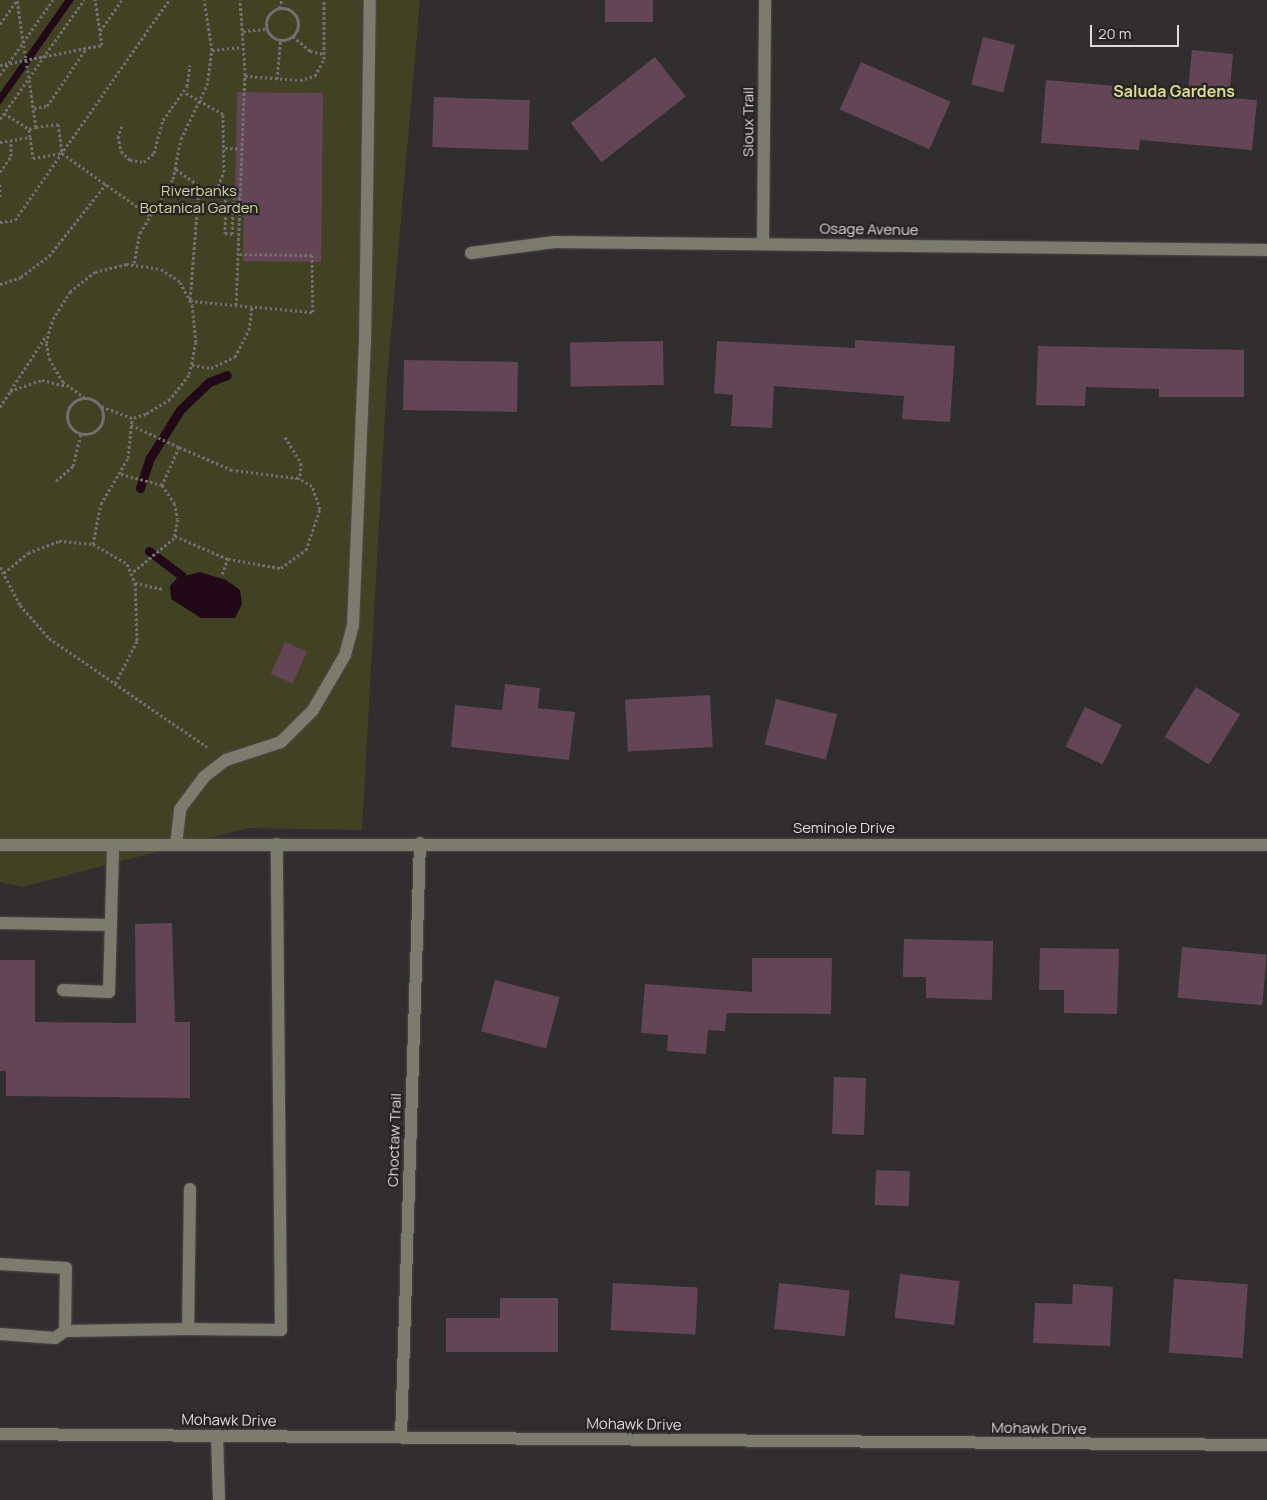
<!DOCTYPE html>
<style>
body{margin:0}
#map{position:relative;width:1267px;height:1500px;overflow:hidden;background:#312e30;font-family:Manrope,sans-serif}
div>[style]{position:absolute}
.green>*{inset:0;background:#414224}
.water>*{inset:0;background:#210918}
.stream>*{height:9px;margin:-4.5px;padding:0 4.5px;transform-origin:4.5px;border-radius:4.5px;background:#210918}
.building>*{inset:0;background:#634556;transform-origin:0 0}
.path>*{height:3px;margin-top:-1.5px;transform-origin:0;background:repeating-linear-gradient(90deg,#726f71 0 2.5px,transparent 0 5px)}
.path>.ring{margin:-1.5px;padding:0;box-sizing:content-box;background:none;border:3px solid #726f71;border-radius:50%}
.roads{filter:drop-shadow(0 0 1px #4d4a4c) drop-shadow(0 0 1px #4d4a4c)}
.minor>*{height:12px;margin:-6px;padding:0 6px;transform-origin:6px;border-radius:6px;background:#7b7c6d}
span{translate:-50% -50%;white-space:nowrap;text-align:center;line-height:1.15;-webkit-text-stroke:4.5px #272426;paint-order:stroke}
.street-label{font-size:15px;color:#dddadc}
.park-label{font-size:15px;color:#d2d499}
.neighbourhood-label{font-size:16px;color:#dadd8f;font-weight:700}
.scale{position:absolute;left:1090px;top:25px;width:89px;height:22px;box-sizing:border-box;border:2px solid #dddadc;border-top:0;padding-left:6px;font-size:15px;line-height:18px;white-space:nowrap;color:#dddadc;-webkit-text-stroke:4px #272426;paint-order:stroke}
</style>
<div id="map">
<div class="green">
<div style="clip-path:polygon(0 0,420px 0,387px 379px,362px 830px,248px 828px,22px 887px,0 882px)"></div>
</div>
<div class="water">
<div style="clip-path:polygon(65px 0,74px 0,0 105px,0 93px)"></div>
<div style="clip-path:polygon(200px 572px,226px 580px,240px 590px,242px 604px,235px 618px,201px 618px,171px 599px,170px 586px,177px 578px)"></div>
</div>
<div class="stream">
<div style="left:140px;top:488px;width:32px;rotate:-72deg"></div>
<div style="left:150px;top:458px;width:57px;rotate:-58deg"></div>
<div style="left:180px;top:410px;width:40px;rotate:-44deg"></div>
<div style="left:209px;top:382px;width:19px;rotate:-21deg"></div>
<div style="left:149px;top:551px;width:41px;rotate:37.1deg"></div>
</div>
<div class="building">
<div style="left:605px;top:0;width:48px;height:22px"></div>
<div style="left:983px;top:37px;width:33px;height:49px;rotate:14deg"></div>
<div style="clip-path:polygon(1192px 50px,1233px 54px,1229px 98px,1257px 100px,1252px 150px,1140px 140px,1139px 150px,1041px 143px,1046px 80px,1188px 92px)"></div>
<div style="left:655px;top:57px;width:50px;height:107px;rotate:52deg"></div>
<div style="left:861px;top:62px;width:98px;height:52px;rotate:24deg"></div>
<div style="clip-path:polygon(237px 92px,323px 93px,321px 262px,243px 261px,244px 205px,235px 204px)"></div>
<div style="left:434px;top:97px;width:96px;height:50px;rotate:2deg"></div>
<div style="clip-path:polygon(855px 340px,955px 346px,950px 422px,902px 419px,904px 396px,774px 386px,772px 428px,731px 426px,733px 395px,714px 393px,717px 341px,855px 348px)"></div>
<div style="left:663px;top:341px;width:44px;height:93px;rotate:89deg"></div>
<div style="clip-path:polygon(1038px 346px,1244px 350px,1244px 397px,1159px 397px,1159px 389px,1086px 387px,1085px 406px,1036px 405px)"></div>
<div style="left:404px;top:360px;width:114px;height:50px;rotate:1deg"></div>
<div style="left:285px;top:642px;width:24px;height:35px;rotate:24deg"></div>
<div style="clip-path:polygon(505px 684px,540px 688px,538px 708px,575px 712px,569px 760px,451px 747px,455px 705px,502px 710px)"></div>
<div style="left:1196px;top:687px;width:52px;height:59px;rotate:32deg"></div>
<div style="left:710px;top:695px;width:52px;height:85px;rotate:87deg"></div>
<div style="left:776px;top:699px;width:63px;height:47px;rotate:14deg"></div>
<div style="left:1085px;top:707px;width:41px;height:44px;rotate:26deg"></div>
<div style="clip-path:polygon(172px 923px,175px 1022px,190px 1022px,190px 1098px,6px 1096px,6px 1071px,0 1071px,0 960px,35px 960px,35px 1022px,136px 1023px,135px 924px)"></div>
<div style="clip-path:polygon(904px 939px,993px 941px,992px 1000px,926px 998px,926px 977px,903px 977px)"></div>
<div style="left:1182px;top:947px;width:85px;height:51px;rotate:5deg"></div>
<div style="clip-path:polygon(1040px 948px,1119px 949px,1117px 1014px,1064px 1013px,1064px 990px,1039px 990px)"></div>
<div style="clip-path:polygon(752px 958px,832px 958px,831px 1014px,727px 1013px,725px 1031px,708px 1030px,706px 1054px,667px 1051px,668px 1035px,641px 1033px,645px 984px,752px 992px)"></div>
<div style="left:495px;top:980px;width:67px;height:53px;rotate:15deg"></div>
<div style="left:834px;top:1077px;width:32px;height:57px;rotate:2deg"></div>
<div style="left:876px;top:1170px;width:34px;height:35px;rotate:2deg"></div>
<div style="left:900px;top:1274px;width:60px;height:44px;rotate:7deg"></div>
<div style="left:1174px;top:1279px;width:74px;height:74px;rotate:4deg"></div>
<div style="left:613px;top:1283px;width:85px;height:47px;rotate:3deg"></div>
<div style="left:779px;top:1283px;width:71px;height:46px;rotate:6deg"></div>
<div style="clip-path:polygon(1073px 1284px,1113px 1287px,1110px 1346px,1033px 1343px,1035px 1303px,1072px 1304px)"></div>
<div style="clip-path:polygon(500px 1298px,558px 1298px,558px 1352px,446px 1352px,446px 1318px,500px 1318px)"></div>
</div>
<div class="path">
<div class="ring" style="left:266px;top:8px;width:29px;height:29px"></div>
<div style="left:279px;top:8px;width:9px;rotate:-69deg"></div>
<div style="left:0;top:24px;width:28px;rotate:-55deg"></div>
<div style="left:100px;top:31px;width:38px;rotate:-55deg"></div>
<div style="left:243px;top:31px;width:23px;rotate:-5deg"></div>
<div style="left:293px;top:36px;width:23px;rotate:41deg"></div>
<div style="left:310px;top:51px;width:14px;rotate:12deg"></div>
<div style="left:212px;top:50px;width:29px;rotate:-6deg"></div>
<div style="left:0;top:65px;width:104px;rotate:-11.1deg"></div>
<div style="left:102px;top:45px;width:46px;rotate:-98.8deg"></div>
<div style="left:0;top:75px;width:92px;rotate:-54.8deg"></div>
<div style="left:245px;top:76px;width:55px;rotate:4.2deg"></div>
<div style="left:300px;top:80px;width:16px;rotate:-15deg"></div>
<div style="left:315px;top:76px;width:19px;rotate:-62deg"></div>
<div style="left:324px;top:59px;width:59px;rotate:-90deg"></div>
<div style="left:277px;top:79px;width:38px;rotate:-85deg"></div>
<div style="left:34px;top:108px;width:13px;rotate:-9deg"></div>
<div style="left:47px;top:106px;width:69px;rotate:-55.6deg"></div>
<div style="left:4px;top:113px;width:30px;rotate:33deg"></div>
<div style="left:0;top:119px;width:146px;rotate:-54.8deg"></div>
<div style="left:122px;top:126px;width:11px;rotate:112deg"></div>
<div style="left:118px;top:136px;width:15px;rotate:79deg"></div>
<div style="left:121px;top:151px;width:13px;rotate:45deg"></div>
<div style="left:130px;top:160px;width:14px;rotate:8deg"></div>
<div style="left:144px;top:162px;width:13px;rotate:-42deg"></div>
<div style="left:154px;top:153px;width:34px;rotate:-75deg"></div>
<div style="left:163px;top:120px;width:42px;rotate:-54.8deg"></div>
<div style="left:187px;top:86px;width:21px;rotate:-82deg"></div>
<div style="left:36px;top:127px;width:22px;rotate:-8deg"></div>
<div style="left:58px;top:124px;width:29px;rotate:82deg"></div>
<div style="left:62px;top:153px;width:108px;rotate:35.6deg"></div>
<div style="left:30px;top:137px;width:21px;rotate:82deg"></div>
<div style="left:33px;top:158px;width:29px;rotate:-10deg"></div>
<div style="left:0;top:142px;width:30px;rotate:-9deg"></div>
<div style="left:30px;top:137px;width:8px;rotate:-97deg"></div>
<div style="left:29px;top:129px;width:7px;rotate:-16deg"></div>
<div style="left:36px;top:127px;width:128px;rotate:-98.5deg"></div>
<div style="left:225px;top:148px;width:17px;rotate:3deg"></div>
<div style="left:176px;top:169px;width:34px;rotate:36deg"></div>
<div style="left:204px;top:189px;width:14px;rotate:-12deg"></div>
<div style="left:218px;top:186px;width:15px;rotate:-67deg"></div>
<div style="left:224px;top:172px;width:58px;rotate:-91deg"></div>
<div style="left:223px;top:114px;width:45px;rotate:-150.6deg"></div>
<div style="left:0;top:172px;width:19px;rotate:-55deg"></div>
<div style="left:11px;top:156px;width:16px;rotate:-90deg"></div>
<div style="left:0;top:184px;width:13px;rotate:90deg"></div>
<div style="left:218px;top:186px;width:18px;rotate:63deg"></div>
<div style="left:226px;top:202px;width:31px;rotate:92deg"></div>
<div style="left:225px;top:233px;width:7px;rotate:8deg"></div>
<div style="left:232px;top:234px;width:37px;rotate:-88deg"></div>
<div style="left:233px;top:197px;width:7px;rotate:8deg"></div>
<div style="left:199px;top:187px;width:114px;rotate:94.5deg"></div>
<div style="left:190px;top:301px;width:123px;rotate:5.1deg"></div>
<div style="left:313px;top:312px;width:57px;rotate:-91deg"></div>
<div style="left:312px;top:255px;width:74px;rotate:-179.2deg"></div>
<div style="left:0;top:222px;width:15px;rotate:-8deg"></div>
<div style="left:15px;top:220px;width:269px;rotate:-55deg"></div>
<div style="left:134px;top:263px;width:31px;rotate:-79deg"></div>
<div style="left:140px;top:233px;width:63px;rotate:-58.6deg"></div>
<div style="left:173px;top:179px;width:41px;rotate:-78.7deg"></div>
<div style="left:181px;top:139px;width:60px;rotate:-64.3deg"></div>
<div style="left:207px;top:85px;width:35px;rotate:-82deg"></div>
<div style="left:212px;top:50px;width:51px;rotate:-99.1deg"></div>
<div style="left:0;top:284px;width:22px;rotate:-18deg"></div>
<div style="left:21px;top:277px;width:35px;rotate:-37deg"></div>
<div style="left:49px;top:256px;width:92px;rotate:-51.6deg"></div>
<div style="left:236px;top:305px;width:235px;rotate:-87.8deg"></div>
<div style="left:245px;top:70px;width:70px;rotate:-94.1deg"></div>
<div style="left:192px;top:365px;width:19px;rotate:9deg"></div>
<div style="left:211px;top:368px;width:26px;rotate:-25deg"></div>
<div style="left:235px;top:357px;width:30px;rotate:-63deg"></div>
<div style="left:249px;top:330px;width:24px;rotate:-83deg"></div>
<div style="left:10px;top:391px;width:34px;rotate:-19deg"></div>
<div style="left:42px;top:380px;width:25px;rotate:14deg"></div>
<div style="left:85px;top:398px;width:27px;rotate:-144deg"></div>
<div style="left:63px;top:382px;width:26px;rotate:-121deg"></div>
<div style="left:50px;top:360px;width:17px;rotate:-103deg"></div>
<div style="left:46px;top:343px;width:25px;rotate:-74deg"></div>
<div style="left:53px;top:319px;width:32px;rotate:-58deg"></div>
<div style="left:70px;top:292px;width:32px;rotate:-39deg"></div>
<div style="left:95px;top:272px;width:32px;rotate:-14deg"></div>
<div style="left:126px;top:264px;width:35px;rotate:8deg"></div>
<div style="left:161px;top:269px;width:23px;rotate:34deg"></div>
<div style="left:180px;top:282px;width:26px;rotate:62deg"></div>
<div style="left:192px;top:305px;width:37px;rotate:84deg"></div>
<div style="left:196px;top:342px;width:34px;rotate:102deg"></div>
<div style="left:189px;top:375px;width:31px;rotate:128deg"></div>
<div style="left:170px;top:399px;width:28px;rotate:148deg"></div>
<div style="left:146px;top:414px;width:15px;rotate:164deg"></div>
<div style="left:132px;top:418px;width:34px;rotate:-159deg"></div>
<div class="ring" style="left:67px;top:398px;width:33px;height:33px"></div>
<div style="left:0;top:407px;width:85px;rotate:-57.1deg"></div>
<div style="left:131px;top:425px;width:53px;rotate:24.6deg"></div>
<div style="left:179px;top:447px;width:42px;rotate:114.1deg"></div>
<div style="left:285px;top:437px;width:31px;rotate:58deg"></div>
<div style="left:301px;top:463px;width:16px;rotate:94deg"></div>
<div style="left:121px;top:474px;width:42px;rotate:15deg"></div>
<div style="left:162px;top:485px;width:22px;rotate:56deg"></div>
<div style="left:174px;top:503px;width:16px;rotate:76deg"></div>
<div style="left:178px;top:519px;width:19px;rotate:102deg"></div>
<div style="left:174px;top:538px;width:53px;rotate:140.3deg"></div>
<div style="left:56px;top:481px;width:23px;rotate:-41deg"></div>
<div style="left:73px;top:466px;width:33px;rotate:-76deg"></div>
<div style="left:175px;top:536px;width:58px;rotate:23.5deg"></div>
<div style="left:228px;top:559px;width:54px;rotate:9.6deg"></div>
<div style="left:281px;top:568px;width:31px;rotate:-36deg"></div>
<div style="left:306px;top:550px;width:43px;rotate:-71.1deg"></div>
<div style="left:320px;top:509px;width:24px;rotate:-109deg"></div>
<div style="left:312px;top:486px;width:16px;rotate:-150deg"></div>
<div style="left:298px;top:478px;width:66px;rotate:-173.1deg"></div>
<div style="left:232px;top:470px;width:58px;rotate:-156.5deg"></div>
<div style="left:93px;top:544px;width:41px;rotate:-78.7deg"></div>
<div style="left:101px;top:504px;width:53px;rotate:-59.6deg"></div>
<div style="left:128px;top:458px;width:40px;rotate:-84.3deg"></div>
<div style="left:0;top:567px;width:43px;rotate:62.2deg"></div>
<div style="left:20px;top:605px;width:44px;rotate:48.7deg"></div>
<div style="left:49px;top:638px;width:192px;rotate:34.6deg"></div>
<div style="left:4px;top:573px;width:31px;rotate:-40deg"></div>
<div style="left:28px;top:553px;width:33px;rotate:-21deg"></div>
<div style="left:59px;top:541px;width:34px;rotate:5deg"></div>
<div style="left:93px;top:544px;width:39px;rotate:30deg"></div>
<div style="left:127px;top:564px;width:21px;rotate:67deg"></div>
<div style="left:135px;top:583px;width:58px;rotate:88deg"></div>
<div style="left:137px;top:641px;width:48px;rotate:117.1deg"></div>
<div style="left:222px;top:574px;width:16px;rotate:-68deg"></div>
<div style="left:135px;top:583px;width:29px;rotate:12deg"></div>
</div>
<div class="roads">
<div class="minor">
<div style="left:763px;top:244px;width:244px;rotate:-89.5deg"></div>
<div style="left:471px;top:253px;width:84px;rotate:-7.5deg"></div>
<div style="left:554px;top:242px;width:713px;rotate:0.64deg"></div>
<div style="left:176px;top:844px;width:35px;rotate:-83deg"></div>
<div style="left:180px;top:809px;width:40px;rotate:-53deg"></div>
<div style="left:204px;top:777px;width:28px;rotate:-38deg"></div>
<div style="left:226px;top:760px;width:58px;rotate:-18.1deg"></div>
<div style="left:281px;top:742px;width:45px;rotate:-45deg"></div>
<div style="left:313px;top:710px;width:64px;rotate:-59.8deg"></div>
<div style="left:345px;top:655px;width:30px;rotate:-75deg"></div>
<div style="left:353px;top:626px;width:282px;rotate:-87.6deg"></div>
<div style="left:365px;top:344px;width:344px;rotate:-89.2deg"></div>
<div style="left:0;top:845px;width:1267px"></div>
<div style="left:0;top:923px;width:111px;rotate:1deg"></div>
<div style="left:63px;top:990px;width:46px;rotate:2.5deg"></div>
<div style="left:109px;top:992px;width:147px;rotate:-88.4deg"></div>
<div style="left:190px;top:1189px;width:140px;rotate:90.8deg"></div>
<div style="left:188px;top:1329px;width:93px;rotate:0.6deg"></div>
<div style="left:281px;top:1330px;width:486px;rotate:-90.5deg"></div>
<div style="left:0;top:1264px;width:66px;rotate:3.5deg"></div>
<div style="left:66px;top:1268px;width:63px;rotate:90.9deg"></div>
<div style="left:65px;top:1331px;width:123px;rotate:-0.9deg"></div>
<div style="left:0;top:1334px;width:55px;rotate:4.2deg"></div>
<div style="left:55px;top:1338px;width:12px;rotate:-35deg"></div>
<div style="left:0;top:1434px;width:1267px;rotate:0.5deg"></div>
<div style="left:217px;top:1436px;width:64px;rotate:88.2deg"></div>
<div style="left:401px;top:1437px;width:594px;rotate:-88.17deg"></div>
</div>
</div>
<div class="street-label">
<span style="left:748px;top:122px;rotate:-90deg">Sioux Trail</span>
<span style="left:869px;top:229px;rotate:1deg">Osage Avenue</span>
<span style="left:844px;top:828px">Seminole Drive</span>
<span style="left:394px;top:1140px;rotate:-88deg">Choctaw Trail</span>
<span style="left:229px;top:1420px;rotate:1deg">Mohawk Drive</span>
<span style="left:634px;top:1424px;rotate:1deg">Mohawk Drive</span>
<span style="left:1039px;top:1428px;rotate:1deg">Mohawk Drive</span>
</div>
<div class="park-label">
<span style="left:199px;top:199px">Riverbanks<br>Botanical Garden</span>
</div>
<div class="neighbourhood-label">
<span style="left:1174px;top:91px">Saluda Gardens</span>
</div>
<div class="scale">20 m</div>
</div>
